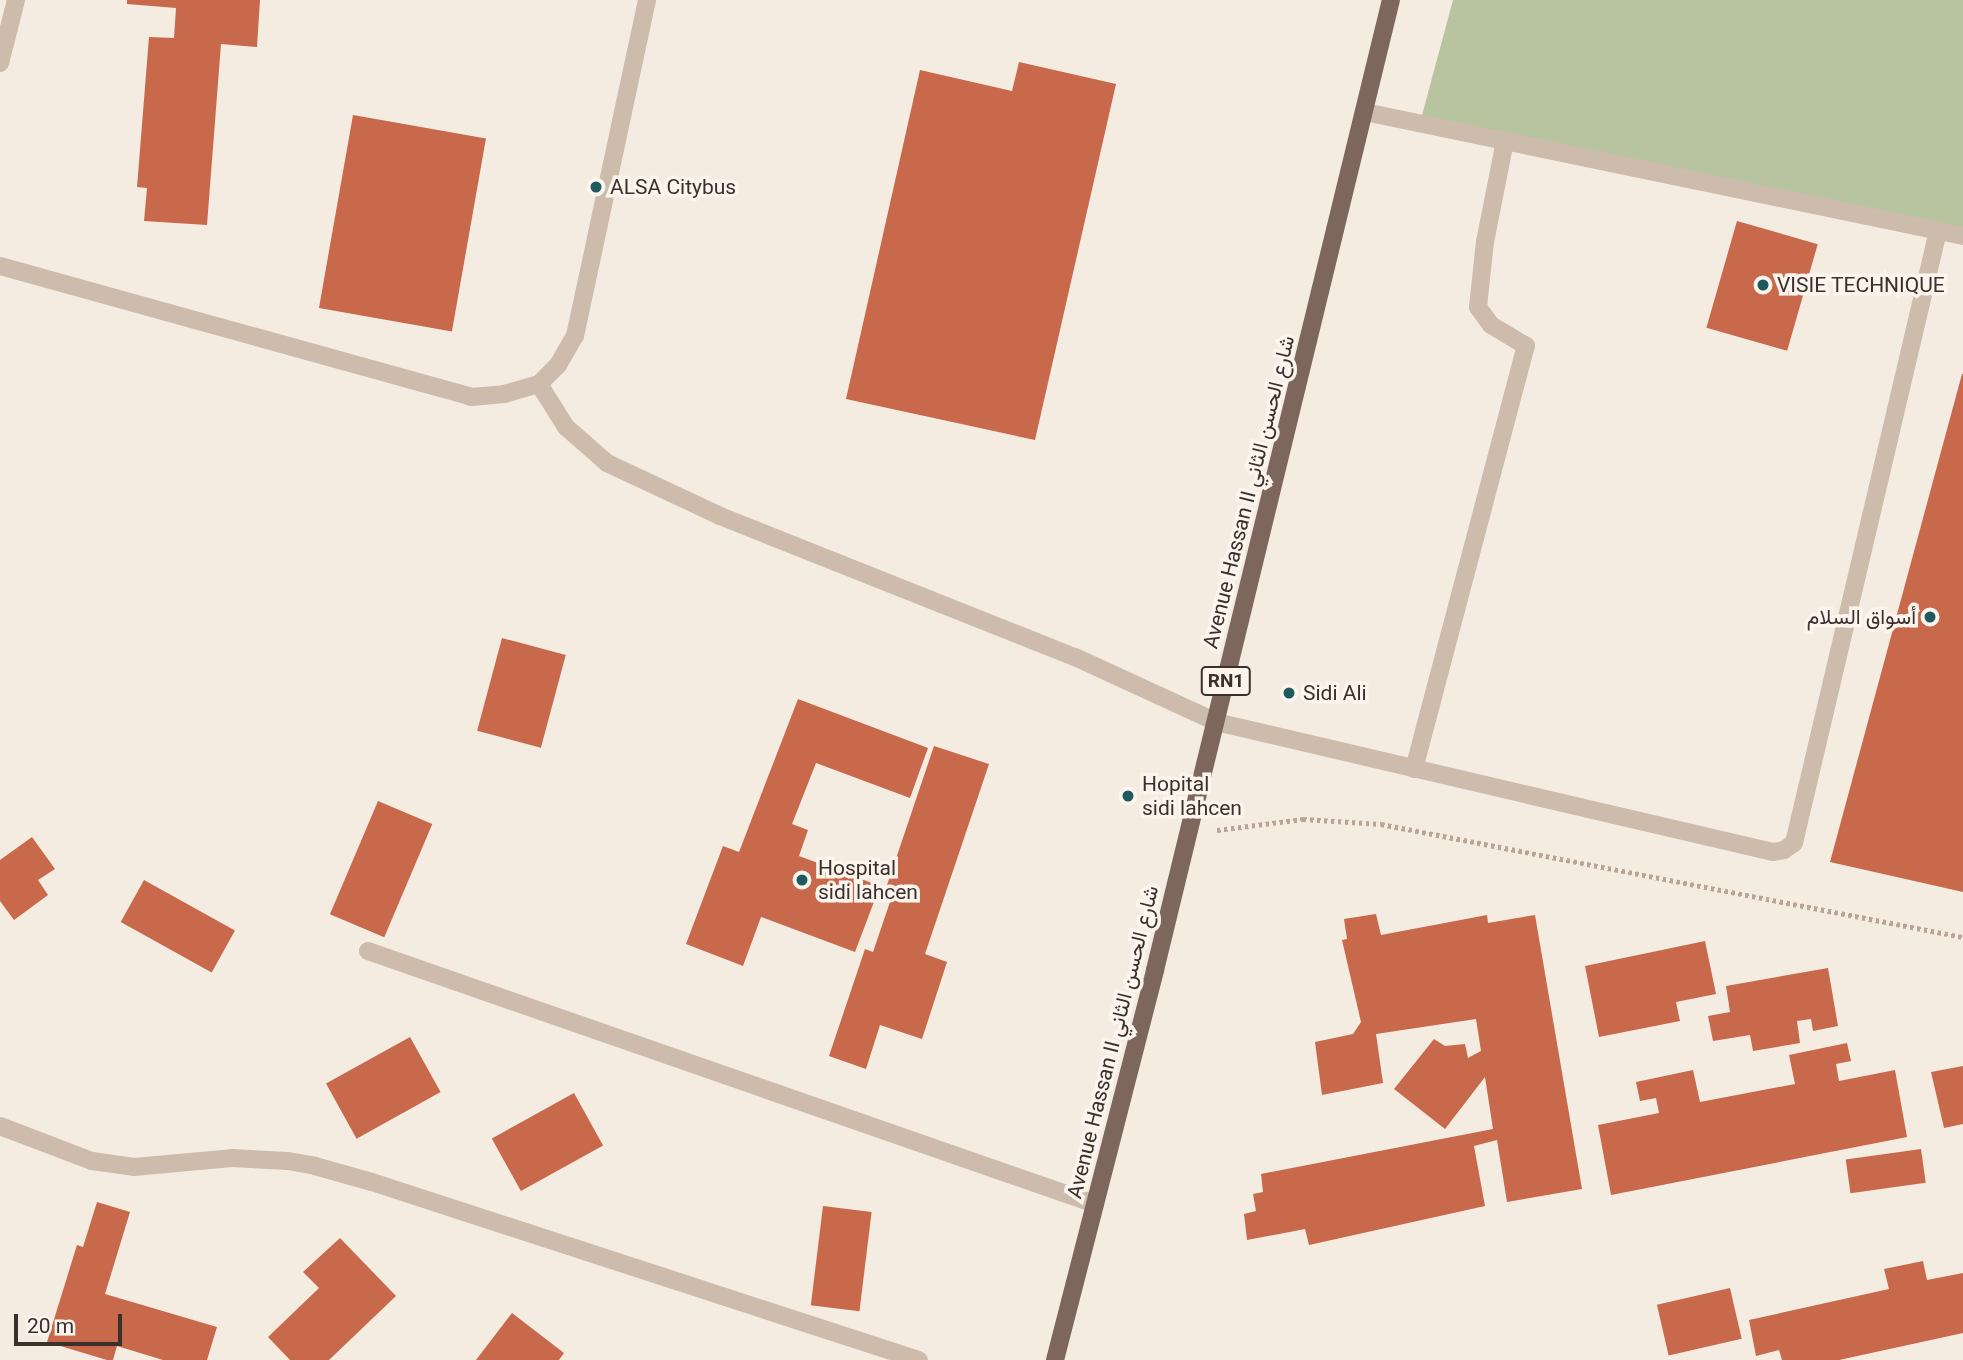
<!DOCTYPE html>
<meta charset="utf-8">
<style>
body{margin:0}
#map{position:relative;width:1963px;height:1360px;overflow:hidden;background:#f4ebe1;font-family:Roboto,Vazirmatn,sans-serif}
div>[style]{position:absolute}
.green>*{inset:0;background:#b8c4a0}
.building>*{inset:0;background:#c8694b;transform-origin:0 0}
.path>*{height:4.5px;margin-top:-2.25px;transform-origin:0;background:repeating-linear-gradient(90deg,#b9a596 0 3.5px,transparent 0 7px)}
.service>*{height:18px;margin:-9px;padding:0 9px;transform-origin:9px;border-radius:9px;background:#cdbbac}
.minor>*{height:18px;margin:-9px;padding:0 9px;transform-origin:9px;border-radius:9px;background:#cdbbac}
.primary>*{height:18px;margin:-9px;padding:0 9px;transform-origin:9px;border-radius:9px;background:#7d675c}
.dots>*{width:19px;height:19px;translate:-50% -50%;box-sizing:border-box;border:4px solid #fbf5ee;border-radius:50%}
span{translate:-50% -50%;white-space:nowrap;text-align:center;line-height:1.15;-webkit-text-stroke:7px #fbf5ee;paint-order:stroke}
.shield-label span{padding:2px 5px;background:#fbf5ee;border:2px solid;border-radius:5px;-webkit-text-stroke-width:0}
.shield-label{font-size:19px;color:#3b302b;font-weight:700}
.poi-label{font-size:21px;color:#3b302b}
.left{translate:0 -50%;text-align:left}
.right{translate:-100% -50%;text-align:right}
.street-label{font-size:21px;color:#3b302b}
.scale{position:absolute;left:14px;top:1314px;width:108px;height:32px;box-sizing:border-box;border:4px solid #3b302b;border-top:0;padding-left:9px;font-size:21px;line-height:24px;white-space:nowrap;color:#3b302b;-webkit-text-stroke:5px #fbf5ee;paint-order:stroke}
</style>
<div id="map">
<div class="green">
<div style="clip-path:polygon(1453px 0,1963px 0,1963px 231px,1421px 119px)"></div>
</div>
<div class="building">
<div style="clip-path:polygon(127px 0,260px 0,257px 47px,221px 44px,207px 225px,144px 221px,147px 188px,137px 187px,149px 37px,174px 38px,176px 8px,127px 4px)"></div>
<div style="clip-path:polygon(1019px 62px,1116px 84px,1035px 440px,846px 399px,920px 70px,1012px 91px)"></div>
<div style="left:353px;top:115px;width:135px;height:196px;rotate:10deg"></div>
<div style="left:1737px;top:221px;width:84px;height:111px;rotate:16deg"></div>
<div style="clip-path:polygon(1962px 374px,1963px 374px,1963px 892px,1830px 862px)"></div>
<div style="left:502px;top:638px;width:66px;height:96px;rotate:15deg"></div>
<div style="clip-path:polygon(798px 699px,928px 748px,910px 798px,816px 763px,792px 824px,808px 830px,799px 856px,880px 886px,855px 952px,761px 917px,743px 966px,686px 944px,723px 846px,739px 852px)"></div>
<div style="clip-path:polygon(934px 746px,989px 764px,925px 954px,947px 962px,922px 1039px,880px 1025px,866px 1069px,829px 1056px,865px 949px,873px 952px,891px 899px,883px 897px)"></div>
<div style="left:378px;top:801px;width:59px;height:123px;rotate:23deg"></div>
<div style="clip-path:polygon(32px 837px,55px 869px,38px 880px,48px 895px,14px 920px,0 901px,0 860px)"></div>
<div style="left:144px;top:880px;width:104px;height:48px;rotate:29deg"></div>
<div style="clip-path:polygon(1376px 914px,1381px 935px,1487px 915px,1488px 923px,1535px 915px,1582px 1189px,1507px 1202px,1497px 1140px,1474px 1146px,1485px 1206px,1309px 1245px,1305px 1229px,1247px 1240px,1244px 1214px,1256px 1211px,1253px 1194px,1263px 1192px,1261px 1174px,1493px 1129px,1485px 1077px,1445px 1129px,1394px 1089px,1434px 1039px,1445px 1046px,1465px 1044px,1468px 1058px,1481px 1051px,1476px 1019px,1376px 1034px,1383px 1083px,1322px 1095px,1315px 1042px,1353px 1034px,1361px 1022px,1342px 940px,1347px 939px,1344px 919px)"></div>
<div style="clip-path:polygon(1705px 941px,1716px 994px,1676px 1002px,1680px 1021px,1599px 1037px,1585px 966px)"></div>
<div style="clip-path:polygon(1828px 968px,1838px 1026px,1813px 1031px,1811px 1019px,1797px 1021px,1800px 1043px,1753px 1051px,1750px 1035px,1713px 1041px,1708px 1016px,1730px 1012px,1726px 986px)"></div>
<div style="left:410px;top:1037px;width:63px;height:96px;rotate:61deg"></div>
<div style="clip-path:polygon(1847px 1043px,1851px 1061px,1836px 1064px,1839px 1081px,1895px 1070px,1907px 1137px,1611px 1195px,1598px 1125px,1659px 1113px,1656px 1098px,1640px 1101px,1636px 1082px,1693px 1070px,1700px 1102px,1795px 1084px,1789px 1055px)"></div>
<div style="clip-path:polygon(1963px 1066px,1963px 1124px,1944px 1128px,1931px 1072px)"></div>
<div style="left:574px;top:1093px;width:60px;height:94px;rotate:61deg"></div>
<div style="left:1921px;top:1149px;width:34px;height:76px;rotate:82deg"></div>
<div style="clip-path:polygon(97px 1202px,130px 1212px,105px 1294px,217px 1327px,207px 1360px,163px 1360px,117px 1346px,113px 1360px,107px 1360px,47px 1342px,77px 1245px,83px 1247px)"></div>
<div style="left:823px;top:1206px;width:49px;height:100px;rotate:7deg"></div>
<div style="clip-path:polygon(340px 1238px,396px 1296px,329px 1360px,290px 1360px,268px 1337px,319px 1288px,303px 1272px)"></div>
<div style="clip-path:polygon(1923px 1261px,1927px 1280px,1963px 1273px,1963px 1333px,1839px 1360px,1782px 1360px,1779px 1350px,1756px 1356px,1749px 1320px,1889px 1289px,1884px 1269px)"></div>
<div style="left:1730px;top:1288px;width:52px;height:75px;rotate:77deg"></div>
<div style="clip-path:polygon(512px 1313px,564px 1353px,559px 1360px,476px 1360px)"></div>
</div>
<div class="path">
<div style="left:1217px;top:830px;width:87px;rotate:-7.3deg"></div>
<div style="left:1303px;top:819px;width:78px;rotate:3.7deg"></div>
<div style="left:1381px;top:824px;width:593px;rotate:10.99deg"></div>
</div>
<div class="service">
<div style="left:0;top:63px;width:65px;rotate:-75.7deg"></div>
<div style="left:1365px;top:112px;width:611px;rotate:11.71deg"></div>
<div style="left:0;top:266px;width:489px;rotate:15.5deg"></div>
<div style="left:471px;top:397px;width:33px;rotate:-5deg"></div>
<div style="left:504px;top:394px;width:36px;rotate:-16deg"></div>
<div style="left:539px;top:384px;width:27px;rotate:-45deg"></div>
<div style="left:558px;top:365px;width:34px;rotate:-60deg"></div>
<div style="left:575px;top:336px;width:344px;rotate:-77.9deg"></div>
<div style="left:539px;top:384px;width:51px;rotate:57.9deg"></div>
<div style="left:566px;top:427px;width:55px;rotate:41.3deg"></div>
<div style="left:607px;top:463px;width:125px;rotate:25.1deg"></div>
<div style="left:720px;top:516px;width:382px;rotate:21.7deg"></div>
<div style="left:1075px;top:657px;width:155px;rotate:24.7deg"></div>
<div style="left:1216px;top:722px;width:572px;rotate:13.14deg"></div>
<div style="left:1773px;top:852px;width:11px;rotate:-10deg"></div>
<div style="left:1784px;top:850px;width:12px;rotate:-35deg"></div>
<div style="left:1794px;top:843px;width:629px;rotate:-76.76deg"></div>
<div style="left:1414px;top:769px;width:438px;rotate:-75.2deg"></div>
<div style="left:1526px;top:346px;width:41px;rotate:-149deg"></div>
<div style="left:1491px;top:325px;width:22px;rotate:-126deg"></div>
<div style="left:1478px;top:307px;width:65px;rotate:-83.9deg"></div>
<div style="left:1485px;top:242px;width:103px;rotate:-78.8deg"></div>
</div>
<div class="minor">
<div style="left:368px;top:951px;width:770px;rotate:19.19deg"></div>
<div style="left:0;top:1126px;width:98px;rotate:20.8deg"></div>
<div style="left:92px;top:1161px;width:42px;rotate:8.1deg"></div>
<div style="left:134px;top:1167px;width:98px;rotate:-5.2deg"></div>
<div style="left:232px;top:1158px;width:56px;rotate:3.1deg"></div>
<div style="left:288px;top:1161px;width:27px;rotate:10deg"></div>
<div style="left:315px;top:1166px;width:59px;rotate:15.7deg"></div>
<div style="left:372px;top:1182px;width:575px;rotate:18.03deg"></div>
</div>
<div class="primary">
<div style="left:1055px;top:1360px;width:403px;rotate:-75.6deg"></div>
<div style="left:1155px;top:970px;width:998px;rotate:-76.33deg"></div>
</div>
<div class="dots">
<div style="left:596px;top:187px;background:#1f5a5e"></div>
<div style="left:1763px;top:285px;background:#1f5a5e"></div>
<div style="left:1930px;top:617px;background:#1f5a5e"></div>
<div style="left:1289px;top:693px;background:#1f5a5e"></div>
<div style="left:1128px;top:796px;background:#1f5a5e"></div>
<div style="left:802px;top:880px;background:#1f5a5e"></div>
</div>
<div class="shield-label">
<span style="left:1226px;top:681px">RN1</span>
</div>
<div class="poi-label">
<span class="left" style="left:610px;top:187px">ALSA Citybus</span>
<span class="left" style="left:1777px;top:285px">VISIE TECHNIQUE</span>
<span class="right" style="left:1916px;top:617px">أسواق السلام</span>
<span class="left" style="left:1303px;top:693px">Sidi Ali</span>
<span class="left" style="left:1142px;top:796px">Hopital<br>sidi lahcen</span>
<span class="left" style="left:818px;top:880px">Hospital<br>sidi lahcen</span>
</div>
<div class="street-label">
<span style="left:1249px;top:492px;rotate:-76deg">Avenue Hassan II شارع الحسن الثاني</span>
<span style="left:1113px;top:1042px;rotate:-76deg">Avenue Hassan II شارع الحسن الثاني</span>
</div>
<div class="scale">20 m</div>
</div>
